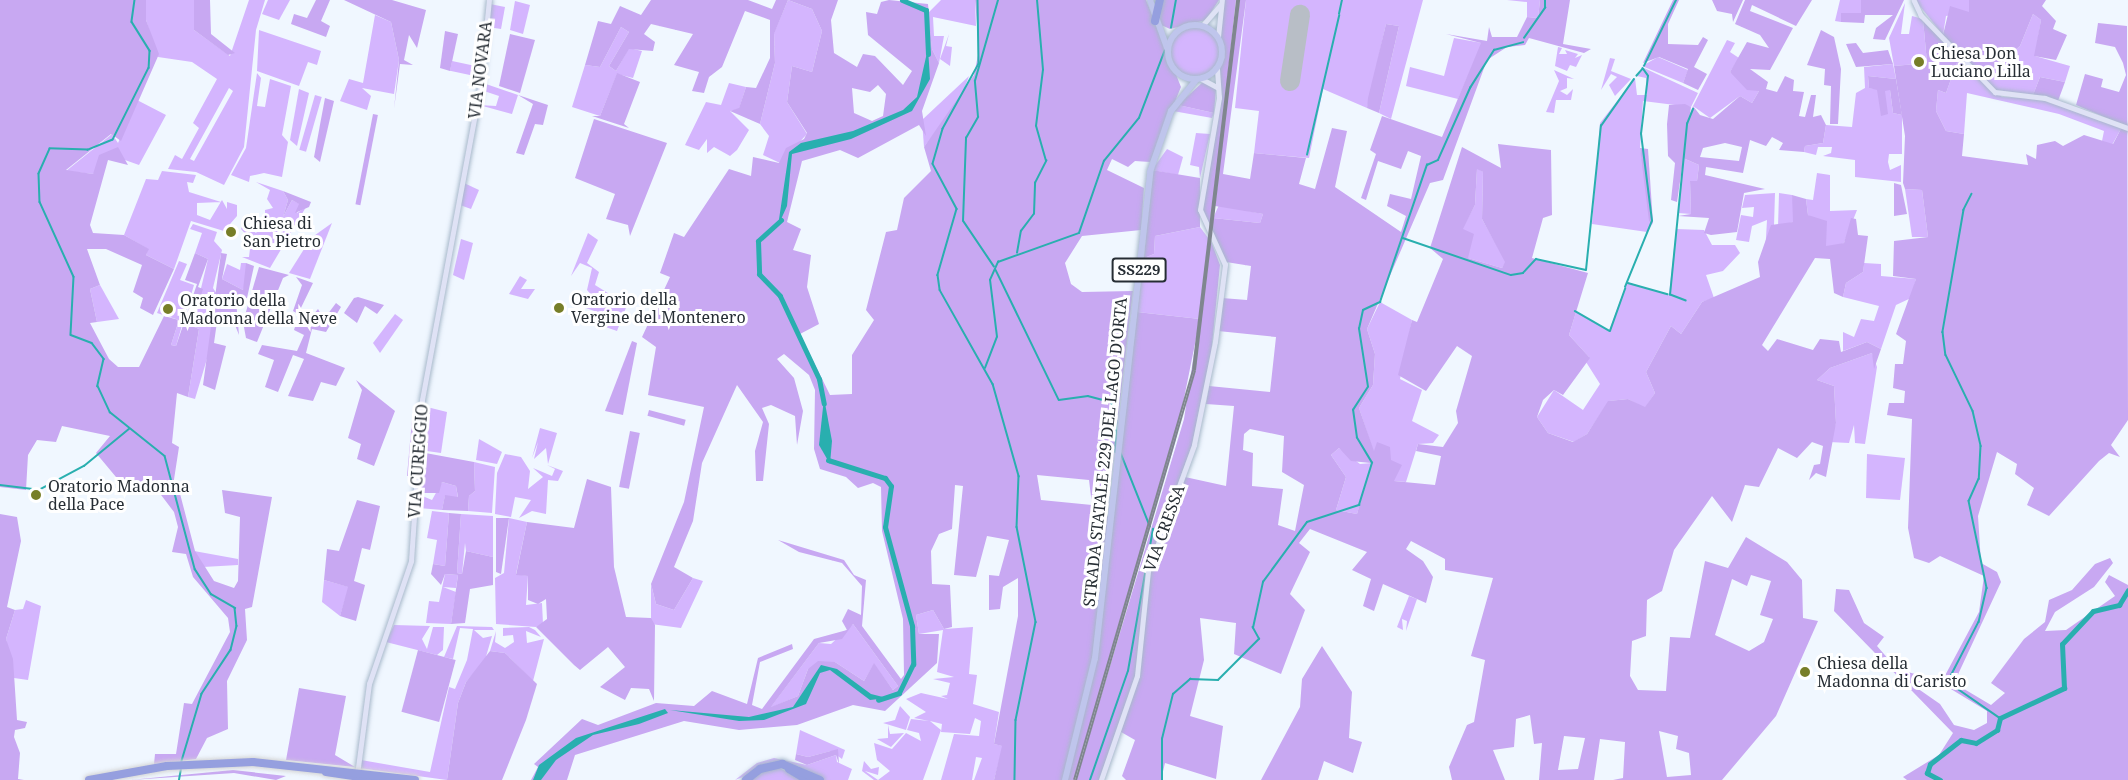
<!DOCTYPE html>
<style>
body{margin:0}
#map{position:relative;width:2128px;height:780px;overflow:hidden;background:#f0f7ff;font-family:"Noto Serif",serif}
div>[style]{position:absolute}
.green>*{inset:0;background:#d4b5fe;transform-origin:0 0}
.round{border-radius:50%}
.forest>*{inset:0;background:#c8a8f2;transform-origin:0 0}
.water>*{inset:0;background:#29afaf}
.stream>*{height:1.5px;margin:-0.75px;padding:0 0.75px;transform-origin:0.75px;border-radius:0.75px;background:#29afaf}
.river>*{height:5px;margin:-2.5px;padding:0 2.5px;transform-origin:2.5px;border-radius:2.5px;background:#29afaf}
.runway>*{height:20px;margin:-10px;padding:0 10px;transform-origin:10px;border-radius:10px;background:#b8bec6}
.roads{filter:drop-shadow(0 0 2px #a8b9cb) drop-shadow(0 0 2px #a8b9cb)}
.secondary>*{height:4.5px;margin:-2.25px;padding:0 2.25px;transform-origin:2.25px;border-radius:2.25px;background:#dfe2f5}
.primary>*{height:6px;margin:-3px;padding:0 3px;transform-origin:3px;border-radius:3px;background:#bfc5ec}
.primary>.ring{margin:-3px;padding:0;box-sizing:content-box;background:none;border:6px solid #bfc5ec;border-radius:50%}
.highway>*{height:8px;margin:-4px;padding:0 4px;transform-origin:4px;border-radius:4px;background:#959fdf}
.rail>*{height:4px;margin-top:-2px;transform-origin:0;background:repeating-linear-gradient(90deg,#fff 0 4.5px,#7f868e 0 9px);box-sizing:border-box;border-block:2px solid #7f868e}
.bridges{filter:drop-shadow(0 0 2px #d4d5d6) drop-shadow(0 0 2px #d4d5d6)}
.highway-bridge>*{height:8px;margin:-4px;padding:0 4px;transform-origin:4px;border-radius:4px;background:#959fdf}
.dots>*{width:16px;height:16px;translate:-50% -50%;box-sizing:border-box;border:3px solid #fff;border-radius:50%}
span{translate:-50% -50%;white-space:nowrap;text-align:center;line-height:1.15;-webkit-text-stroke:6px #fff;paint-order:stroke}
.shield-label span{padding:2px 4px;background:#fff;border:2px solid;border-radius:4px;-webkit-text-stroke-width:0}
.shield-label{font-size:15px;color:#262d34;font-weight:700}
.poi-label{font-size:16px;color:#262d34}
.left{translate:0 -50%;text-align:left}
.street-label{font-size:16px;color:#262d34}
</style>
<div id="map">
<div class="green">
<div style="clip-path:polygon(evenodd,146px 0,194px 0,194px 30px,230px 56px,249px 0,265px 0,256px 30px,244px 147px,224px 185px,196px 172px,168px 169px,175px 155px,182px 159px,199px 128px,193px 123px,217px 79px,192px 62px,158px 57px,146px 20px,146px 0,229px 88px,233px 91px,194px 161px,190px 159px,229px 88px)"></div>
<div style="clip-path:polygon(268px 0,290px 0,279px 20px,262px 14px)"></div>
<div style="clip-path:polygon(788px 0,812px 9px,822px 31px,812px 72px,792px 66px,787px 102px,807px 134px,780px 163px,763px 155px,769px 136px,760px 124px,775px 63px,774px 33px)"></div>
<div style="clip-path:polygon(941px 0,975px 0,976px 26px,933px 17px,934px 36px,944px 36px,939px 63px,932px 49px,928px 13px)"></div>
<div style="clip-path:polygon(1246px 0,1423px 0,1391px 119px,1379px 113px,1399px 26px,1386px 24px,1367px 108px,1323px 89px,1309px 158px,1254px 153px,1259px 111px,1235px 108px)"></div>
<div style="clip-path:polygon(1507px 0,1540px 0,1538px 18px,1527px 17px,1527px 2px)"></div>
<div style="clip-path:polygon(1840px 0,1861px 0,1861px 13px,1841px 13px,1841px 22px,1835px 21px)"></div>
<div style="clip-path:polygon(1915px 0,1969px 0,1970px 12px,1946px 16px,1943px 35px)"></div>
<div style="clip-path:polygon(515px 1px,530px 5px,523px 34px,510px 30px)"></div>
<div style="clip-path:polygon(1905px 3px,1901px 34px,1909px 34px,1912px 16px,1923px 19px,1927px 63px,1894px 66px,1889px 38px)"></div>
<div style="clip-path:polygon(490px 4px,505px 7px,501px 29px,488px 27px)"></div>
<div style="clip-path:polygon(2033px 14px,2041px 20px,2035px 56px,2070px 66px,2065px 82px,2040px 77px,2033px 95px,1996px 90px,1983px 77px,2020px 46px)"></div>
<div style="clip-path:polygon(375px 15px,391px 22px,399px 60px,394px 94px,362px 88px,371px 96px,367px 110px,340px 101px,349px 79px,363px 83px)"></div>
<div class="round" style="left:1169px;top:26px;width:52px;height:52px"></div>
<div style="clip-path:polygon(621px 27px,629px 32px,609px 66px,616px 71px,629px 48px,642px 51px,633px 78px,617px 74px,600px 116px,572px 107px,585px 65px,600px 67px)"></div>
<div style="clip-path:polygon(259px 30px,321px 51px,317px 65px,308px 62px,299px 86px,257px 71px)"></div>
<div style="clip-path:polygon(949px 34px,946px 46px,952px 47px,950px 66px,940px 59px)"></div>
<div style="clip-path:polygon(1454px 38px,1482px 43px,1458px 99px,1406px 86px,1410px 67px,1444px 76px)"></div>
<div style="clip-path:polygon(1727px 40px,1735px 43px,1730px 52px,1739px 58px,1730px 72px,1759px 91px,1752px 103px,1740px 96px,1710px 118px,1693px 106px)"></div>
<div style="clip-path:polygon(1558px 47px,1562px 48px,1559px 54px,1567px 54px,1565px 50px,1578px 54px,1575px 58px,1582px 55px,1576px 67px,1570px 65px,1567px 71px,1555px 66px)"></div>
<div style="clip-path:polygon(1658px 57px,1688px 70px,1683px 83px,1642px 66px)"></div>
<div style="clip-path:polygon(1959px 57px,2002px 97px,2042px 99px,2122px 127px,2112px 145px,2102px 141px,2104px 131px,2059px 114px,1967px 93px,1964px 134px,1946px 131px,1936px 111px,1938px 90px,1946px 93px)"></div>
<div style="clip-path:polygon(1610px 58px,1615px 59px,1611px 71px,1631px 79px,1615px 96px,1609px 85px,1617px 77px,1611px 74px,1601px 90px)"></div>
<div style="left:452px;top:61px;width:30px;height:10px;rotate:12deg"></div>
<div style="clip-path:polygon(1893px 64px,1896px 79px,1868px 76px,1869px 88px,1890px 90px,1893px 113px,1902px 115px,1902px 154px,1889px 154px,1888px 162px,1890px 170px,1901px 165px,1901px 182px,1855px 177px,1855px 160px,1823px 156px,1831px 153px,1832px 147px,1818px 147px,1816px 155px,1804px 152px,1805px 146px,1823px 143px,1826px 125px,1852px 127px,1856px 93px,1865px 88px,1864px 67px)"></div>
<div style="clip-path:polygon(1644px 68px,1698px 93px,1691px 107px,1643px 101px,1640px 148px,1653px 223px,1647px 232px,1592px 224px,1600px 123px,1635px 78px,1637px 95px,1647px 95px,1646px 78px,1637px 76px)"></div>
<div style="clip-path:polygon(1554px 70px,1574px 79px,1567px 78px,1567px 88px,1560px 91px,1567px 95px,1573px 89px,1571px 100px,1556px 100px,1554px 113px,1546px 112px,1559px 81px)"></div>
<div style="clip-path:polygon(257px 73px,261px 78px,257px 106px,265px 107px,270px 79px,291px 86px,282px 135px,288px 142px,282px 177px,264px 173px,250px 176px,249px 182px,231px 175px,246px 148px)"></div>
<div style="clip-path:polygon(969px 76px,961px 98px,924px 147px,922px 120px)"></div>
<div style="clip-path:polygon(483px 83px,518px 95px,512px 114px,479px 105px,496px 106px,499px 96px,481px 90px)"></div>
<div style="clip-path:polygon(729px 83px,746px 87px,739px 109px,730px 111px,749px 130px,737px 150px,730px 156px,714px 147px,707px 153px,707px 139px,699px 150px,685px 145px,706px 102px,721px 105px)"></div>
<div style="clip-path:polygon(299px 89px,309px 93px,297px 146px,290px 140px)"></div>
<div style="left:315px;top:95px;width:7px;height:57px;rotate:16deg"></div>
<div style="clip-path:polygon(137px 100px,166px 115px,139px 165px,108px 154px,93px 174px,66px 171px,112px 134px,118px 143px)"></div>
<div style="clip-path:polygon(1178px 105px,1214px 113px,1212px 118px,1173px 111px)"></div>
<div style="clip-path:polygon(1196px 133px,1210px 134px,1200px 178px,1199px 167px,1190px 165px)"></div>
<div style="clip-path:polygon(1167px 149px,1183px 157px,1178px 175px,1152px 170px)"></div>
<div style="clip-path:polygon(1683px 158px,1699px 165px,1697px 181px,1690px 181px,1691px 214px,1678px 213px)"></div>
<div style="clip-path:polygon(1477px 168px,1483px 172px,1482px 219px,1506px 262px,1502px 268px,1468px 258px,1462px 229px,1475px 205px)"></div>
<div style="clip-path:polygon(162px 171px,196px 175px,193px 183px,187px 182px,189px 192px,221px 202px,197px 203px,197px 215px,210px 220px,222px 200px,227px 209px,227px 202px,237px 205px,237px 216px,224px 231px,191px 221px,174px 269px,146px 255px,148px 249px,124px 235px,146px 179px,158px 180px)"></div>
<div style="clip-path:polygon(1817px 173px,1830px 175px,1830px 211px,1857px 210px,1844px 243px,1837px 246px,1825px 246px,1819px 222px,1808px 215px,1806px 199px,1813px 200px)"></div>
<div style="clip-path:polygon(256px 182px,283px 191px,288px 200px,283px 217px,292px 200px,300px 204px,297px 213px,306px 207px,270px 268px,242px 257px,249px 257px,251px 240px,241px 229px,244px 222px,256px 233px,265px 221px,265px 210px,273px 208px,267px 199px,270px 190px)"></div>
<div style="clip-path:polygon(464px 183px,479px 190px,471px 209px,460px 205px)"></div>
<div style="clip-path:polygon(1905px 189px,1922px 190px,1928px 237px,1912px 237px)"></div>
<div style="clip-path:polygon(1775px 193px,1774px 226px,1765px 255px,1767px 220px,1752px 226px,1749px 242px,1736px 240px,1741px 215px,1753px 217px,1754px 207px,1742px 208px,1745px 195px)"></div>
<div style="clip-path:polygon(1779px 193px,1792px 195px,1794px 206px,1793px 222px,1778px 227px)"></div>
<div style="clip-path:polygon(1219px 205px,1263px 214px,1260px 223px,1213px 218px)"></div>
<div style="clip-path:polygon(332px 223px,310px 279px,289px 273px,311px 238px)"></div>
<div style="clip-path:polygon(193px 224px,217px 232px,214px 241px,222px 250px,213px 288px,218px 296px,212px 342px,195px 399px,188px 397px,199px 329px,192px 326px,208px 259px,195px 253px,202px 233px,190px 229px)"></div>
<div style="clip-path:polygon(1200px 227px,1209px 239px,1200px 319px,1137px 312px,1144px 258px,1154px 254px,1155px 236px)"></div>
<div style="clip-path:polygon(1676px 229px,1704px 230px,1712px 245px,1735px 245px,1740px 253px,1723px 271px,1706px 275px,1714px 298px,1702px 302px,1681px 334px,1671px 326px,1646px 372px,1655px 393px,1645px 408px,1628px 399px,1609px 401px,1587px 434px,1574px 442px,1548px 433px,1537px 417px,1554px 390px,1583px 410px,1600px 384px,1586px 362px,1589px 357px,1569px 335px,1576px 312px,1609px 331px,1627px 282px,1669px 295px)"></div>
<div style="clip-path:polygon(588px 233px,598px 240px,587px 263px,599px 272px,595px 285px,627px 305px,617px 331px,591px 322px,597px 312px,586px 308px,595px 299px,587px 290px,592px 268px,580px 263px,571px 276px)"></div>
<div style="clip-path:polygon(461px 239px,473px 243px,464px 280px,453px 275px)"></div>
<div style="clip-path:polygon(179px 261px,187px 264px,180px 280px,194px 285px,176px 346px,171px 345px,179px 320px,157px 313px)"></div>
<div style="clip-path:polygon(241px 263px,246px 263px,248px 277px,243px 290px,222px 279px,227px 264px,240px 270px)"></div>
<div style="clip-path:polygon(1864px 263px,1881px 264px,1881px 276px,1916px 279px,1911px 298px,1896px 305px,1881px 349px,1867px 342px,1843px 351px,1843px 332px,1854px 337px,1861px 319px,1874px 321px,1879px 306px,1843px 297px,1846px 283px,1863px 272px)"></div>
<div style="clip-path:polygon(520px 276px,527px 280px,521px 289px,535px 289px,528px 299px,509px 294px)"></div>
<div style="clip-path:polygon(100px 285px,119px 319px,97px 322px,90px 289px)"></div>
<div style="clip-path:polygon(1380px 302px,1412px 320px,1400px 379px,1422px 390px,1412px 421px,1439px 435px,1433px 443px,1418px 444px,1406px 482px,1393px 481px,1374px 453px,1359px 408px,1373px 385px,1375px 354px,1367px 329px)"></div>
<div style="clip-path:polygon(395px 314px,403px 320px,380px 353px,373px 343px)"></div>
<div style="clip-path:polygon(1872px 353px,1877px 367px,1865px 444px,1855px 443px,1854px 425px,1849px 443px,1829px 442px,1836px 423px,1834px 386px,1817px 380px,1830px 368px)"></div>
<div style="clip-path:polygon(423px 406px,447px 412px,441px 453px,420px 450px)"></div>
<div style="clip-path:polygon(540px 428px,557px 433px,548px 464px,546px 448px,534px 459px,538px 442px,532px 458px)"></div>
<div style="clip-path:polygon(479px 439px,502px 452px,497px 464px,476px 460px)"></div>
<div style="clip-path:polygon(1339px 448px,1360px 464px,1372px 463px,1357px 514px,1336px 510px,1346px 477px,1331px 455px)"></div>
<div style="clip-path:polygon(505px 454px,521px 457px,530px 471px,528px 489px,543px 477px,533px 468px,552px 476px,555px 469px,547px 465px,563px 471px,558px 481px,548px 480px,546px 514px,532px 511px,519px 518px,531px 500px,515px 497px,511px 517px,495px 514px,497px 473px)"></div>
<div style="clip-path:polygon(1867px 454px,1905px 458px,1900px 500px,1866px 498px)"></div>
<div style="clip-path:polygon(474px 462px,495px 467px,492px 513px,468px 511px,469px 496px,475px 491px)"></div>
<div style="clip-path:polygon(442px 482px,456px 486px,458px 498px,445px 496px,442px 510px,419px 508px,420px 495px,432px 500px)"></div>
<div style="clip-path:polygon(432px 511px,449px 513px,445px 566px,433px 564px,437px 540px,427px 538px)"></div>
<div style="clip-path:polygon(461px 514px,493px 516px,493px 557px,466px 551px,465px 543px,462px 574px,457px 573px)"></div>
<div style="clip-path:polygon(509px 518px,527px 522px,516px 574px,528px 576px,526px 605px,542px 603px,543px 624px,536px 627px,496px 624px,495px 578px,504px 573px)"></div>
<div style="clip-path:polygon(194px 551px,238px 559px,238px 565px,203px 567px)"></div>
<div style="clip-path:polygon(445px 574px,458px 575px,456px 588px,443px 587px,456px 592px,451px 624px,426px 623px,429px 601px,439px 602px)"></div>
<div style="clip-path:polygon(693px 578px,703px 581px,681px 628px,651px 624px,651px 584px,656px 604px,674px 610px)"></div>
<div style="clip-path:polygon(324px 580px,349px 587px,340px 616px,322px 602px)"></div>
<div style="clip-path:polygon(1409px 596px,1417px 599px,1406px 631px,1407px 621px,1402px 619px,1403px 630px,1397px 627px)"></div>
<div style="clip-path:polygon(26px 600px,41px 606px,28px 680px,14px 678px,6px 639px,15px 610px,23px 609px)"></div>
<div style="clip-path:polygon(933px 610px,944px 629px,973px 627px,969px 674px,977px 675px,973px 704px,999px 712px,994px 744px,1003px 746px,994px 780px,974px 780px,982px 758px,976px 757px,972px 780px,941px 780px,954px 734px,979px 736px,981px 721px,975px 718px,970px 734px,941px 732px,942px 724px,930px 721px,941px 730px,923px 780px,874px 780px,862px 771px,864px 761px,871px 769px,879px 767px,878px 775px,865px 771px,878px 780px,890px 771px,877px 760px,874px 743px,892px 749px,906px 733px,921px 741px,919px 733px,907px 730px,911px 719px,929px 721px,914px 718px,926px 712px,906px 699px,921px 693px,948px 699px,941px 696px,947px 695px,950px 683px,933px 679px,954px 677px,937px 672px,943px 630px,919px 634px,916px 615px)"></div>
<div style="clip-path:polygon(853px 624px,898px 686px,893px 690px,874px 664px,864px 681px,835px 662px,808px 669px,798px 696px,770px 708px,819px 643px,831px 644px)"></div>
<div style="clip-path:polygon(394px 625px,430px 626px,422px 639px,427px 649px,433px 627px,444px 627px,443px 650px,437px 655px,386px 642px)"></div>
<div style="clip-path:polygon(457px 626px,492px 627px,494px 630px,474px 630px,483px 638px,492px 636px,485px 660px,466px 682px,458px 703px,447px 780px,359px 768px,361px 760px,430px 772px,449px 687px,455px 689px,467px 660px,473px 629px,460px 628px,453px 659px,444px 657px)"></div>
<div style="clip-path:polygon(529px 627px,535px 630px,541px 637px,526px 631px,527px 643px,544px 639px,533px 681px,505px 653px,490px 651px,496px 631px,495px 642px,505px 648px,514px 642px,513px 635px,503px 636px,503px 628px)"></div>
<div style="clip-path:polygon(900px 706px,910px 717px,906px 730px,883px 723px,895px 720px)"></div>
<div style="clip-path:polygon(888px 725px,890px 734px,904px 733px,891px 747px,877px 739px,888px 738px)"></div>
<div style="clip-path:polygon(800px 730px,845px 750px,842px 759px,831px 751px,808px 757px,796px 754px)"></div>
<div style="clip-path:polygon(836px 755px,837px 762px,852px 769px,848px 780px,822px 780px,798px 766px,779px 763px,735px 780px,757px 763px,774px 758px,807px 765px)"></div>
<div style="clip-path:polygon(779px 768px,806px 780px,749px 780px,763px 771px)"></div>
</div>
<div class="forest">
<div style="clip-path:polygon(0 0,146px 0,146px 20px,159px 54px,121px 141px,111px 134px,66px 170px,93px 174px,99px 155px,118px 147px,128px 165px,108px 160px,90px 225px,93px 233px,124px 235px,149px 249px,146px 255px,174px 269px,153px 315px,140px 308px,143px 298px,133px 292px,142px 265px,106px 249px,87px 249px,100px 285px,90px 289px,97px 322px,90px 323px,109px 359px,118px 367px,139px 367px,164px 316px,179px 320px,171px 345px,176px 346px,197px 284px,185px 280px,195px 253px,208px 259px,198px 287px,203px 289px,192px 326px,199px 329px,188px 397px,177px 393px,172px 443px,179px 447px,173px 486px,178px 486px,195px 551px,214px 581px,234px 588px,238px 581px,240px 517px,225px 513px,222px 490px,272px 497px,252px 607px,245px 609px,247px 640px,227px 681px,228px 729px,207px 738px,196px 759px,154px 764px,155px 754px,176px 754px,184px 703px,192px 704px,230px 632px,228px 618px,193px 577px,186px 554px,172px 552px,178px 527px,174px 512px,155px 487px,116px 477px,96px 453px,110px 436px,62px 426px,56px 442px,37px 440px,28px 455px,26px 490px,0 487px)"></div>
<div style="clip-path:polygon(194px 0,210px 0,211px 34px,235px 53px,228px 55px,194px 30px)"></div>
<div style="clip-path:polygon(316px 0,330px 0,321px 21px,330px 26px,326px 37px,291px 24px,294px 14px,307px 18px)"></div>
<div style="clip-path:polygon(344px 0,392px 0,426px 10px,417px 48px,409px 35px,404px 60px,413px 65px,400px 64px,394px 109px,399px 60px,391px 22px)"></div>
<div style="clip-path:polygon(evenodd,651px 0,748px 0,772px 9px,776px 0,838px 0,831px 20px,834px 53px,857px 67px,863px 54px,875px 56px,903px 85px,912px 71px,868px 35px,866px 12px,877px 14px,881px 2px,889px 0,928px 4px,932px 49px,939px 63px,922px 111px,926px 136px,919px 125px,858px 158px,840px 150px,802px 161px,787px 222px,801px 229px,793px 250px,811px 255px,807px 287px,819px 324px,800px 334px,830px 395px,852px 394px,852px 355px,874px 320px,866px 310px,886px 232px,897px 230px,904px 198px,931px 171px,924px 147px,974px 75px,979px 50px,975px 0,1146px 0,1181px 87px,1150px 162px,1135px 161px,1128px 167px,1112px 159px,1107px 170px,1144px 188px,1141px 230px,1082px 236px,1065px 263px,1071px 284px,1082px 292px,1133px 291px,1107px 516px,1113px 520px,1137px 312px,1200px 319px,1175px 443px,1074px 780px,994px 780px,1002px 746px,994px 744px,1018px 616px,1018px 578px,1003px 587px,1000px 609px,989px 610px,989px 575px,999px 576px,1009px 540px,987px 536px,976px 577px,954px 575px,963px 486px,955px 485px,952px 529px,939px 534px,931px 551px,932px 584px,950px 585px,952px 627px,944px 629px,933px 610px,916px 615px,919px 634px,939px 634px,937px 663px,885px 711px,853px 705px,797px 725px,739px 730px,684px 721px,575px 755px,567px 780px,531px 780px,538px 767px,534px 764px,582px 719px,598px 725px,656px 703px,694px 706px,712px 691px,747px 704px,758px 658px,792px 644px,793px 649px,760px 662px,752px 705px,762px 709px,814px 639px,847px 630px,842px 621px,848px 609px,861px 615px,862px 586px,842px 563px,799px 552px,778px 540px,844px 560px,854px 575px,866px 580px,862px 626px,901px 679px,904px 675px,903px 619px,882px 531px,881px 487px,873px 483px,858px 488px,846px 477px,820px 469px,814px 449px,815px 390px,809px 375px,784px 354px,777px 359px,794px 378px,803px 411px,797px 445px,795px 416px,771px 405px,762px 408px,769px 424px,763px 481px,756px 481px,755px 451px,763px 422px,737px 385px,702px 463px,693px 521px,674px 567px,693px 578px,674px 610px,656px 604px,651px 584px,684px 502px,704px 407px,648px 395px,656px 347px,642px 337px,670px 277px,660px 273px,674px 233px,684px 237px,729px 169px,751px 176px,753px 157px,779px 163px,786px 148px,804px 139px,807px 133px,787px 102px,792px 66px,812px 72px,822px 31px,812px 9px,788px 0,774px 34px,775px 63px,760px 124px,730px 111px,739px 108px,746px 87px,756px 88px,770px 58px,770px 20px,745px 11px,722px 67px,709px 77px,704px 93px,692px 91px,699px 72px,674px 65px,693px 34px,651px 24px,644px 34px,655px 42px,653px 51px,629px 49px,616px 71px,609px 66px,629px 32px,621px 27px,600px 67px,585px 65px,598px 21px,611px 24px,620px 6px,641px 15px,651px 0,878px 85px,886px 94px,883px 116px,872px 121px,854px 113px,852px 88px,870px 92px,878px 85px,651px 0,1037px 475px,1089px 480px,1092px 505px,1041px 500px,1037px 475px,651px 0,853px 624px,898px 686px,893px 690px,874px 663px,864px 681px,835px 662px,818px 661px,808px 669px,798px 696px,771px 707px,819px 643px,842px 639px,853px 624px)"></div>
<div style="clip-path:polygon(1163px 0,1219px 0,1206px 20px,1170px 29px,1159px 24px)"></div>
<div style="clip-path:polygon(1224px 0,1236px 0,1210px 233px,1202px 213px,1222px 97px,1217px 73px,1225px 57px,1220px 34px)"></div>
<div style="clip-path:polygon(evenodd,1238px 0,1246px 0,1223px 174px,1250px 179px,1254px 153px,1306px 158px,1299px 184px,1315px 189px,1332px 128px,1347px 131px,1335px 187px,1401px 232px,1406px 216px,1387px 206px,1390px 194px,1411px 199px,1421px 156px,1408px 151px,1401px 169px,1378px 161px,1366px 200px,1361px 198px,1376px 154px,1370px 150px,1382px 116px,1442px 137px,1481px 43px,1446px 34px,1487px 41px,1489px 27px,1492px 37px,1517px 37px,1527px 17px,1538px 18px,1540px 0,1570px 0,1563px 44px,1591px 49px,1584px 53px,1529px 38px,1525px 45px,1507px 47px,1487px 60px,1443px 180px,1430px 183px,1367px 329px,1375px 354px,1373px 385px,1359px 408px,1374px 451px,1377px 442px,1390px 447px,1391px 460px,1402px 465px,1394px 481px,1435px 485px,1441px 456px,1416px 451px,1418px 444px,1443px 447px,1458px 423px,1456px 411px,1472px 356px,1457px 346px,1426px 391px,1398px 375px,1412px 320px,1417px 322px,1443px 259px,1430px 248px,1462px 147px,1501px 168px,1498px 144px,1551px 150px,1552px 215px,1543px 218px,1532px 258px,1588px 273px,1569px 335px,1590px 358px,1563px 395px,1554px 390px,1543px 400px,1537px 417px,1548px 433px,1573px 442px,1587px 434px,1608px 401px,1628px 399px,1645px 407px,1655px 393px,1646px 372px,1671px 326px,1681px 334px,1702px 302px,1760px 277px,1758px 262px,1771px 225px,1793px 222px,1792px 195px,1806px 199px,1808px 215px,1827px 221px,1826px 246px,1844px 243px,1851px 218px,1856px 219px,1858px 235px,1868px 236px,1863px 272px,1846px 283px,1843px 297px,1834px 293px,1830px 259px,1815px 258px,1762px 345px,1768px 351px,1777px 339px,1813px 350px,1820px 339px,1839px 341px,1841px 352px,1867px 342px,1881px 349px,1874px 369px,1872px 353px,1830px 368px,1817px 380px,1834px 386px,1836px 423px,1826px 477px,1816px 473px,1809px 480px,1814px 465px,1820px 464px,1823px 446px,1812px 442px,1797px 458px,1778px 448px,1759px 487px,1745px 485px,1732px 522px,1712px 496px,1674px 550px,1662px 591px,1647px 600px,1646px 636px,1632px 641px,1630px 676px,1638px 690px,1666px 691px,1670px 637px,1690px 638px,1705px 561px,1728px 568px,1746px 537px,1787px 562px,1802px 580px,1803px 618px,1818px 621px,1776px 716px,1722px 780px,1613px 780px,1623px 778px,1625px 742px,1600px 739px,1594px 780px,1539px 780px,1542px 743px,1534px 744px,1530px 715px,1516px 719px,1514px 747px,1493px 750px,1505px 780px,1452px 780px,1449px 767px,1467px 725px,1474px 722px,1485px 660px,1471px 656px,1493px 578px,1445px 570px,1445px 559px,1411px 541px,1406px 549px,1423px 561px,1433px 577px,1426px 603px,1383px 584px,1374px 611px,1363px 606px,1371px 579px,1352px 570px,1367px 552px,1310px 529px,1299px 543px,1310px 552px,1290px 594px,1305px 610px,1281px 674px,1234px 654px,1236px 623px,1200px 618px,1204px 660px,1190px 716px,1223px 726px,1216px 779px,1165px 763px,1161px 780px,1126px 780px,1122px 776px,1135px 740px,1121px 732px,1104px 780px,1076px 780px,1184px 419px,1211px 241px,1220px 265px,1211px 355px,1192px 445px,1147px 571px,1140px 628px,1149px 572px,1185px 477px,1226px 486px,1234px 406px,1206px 404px,1209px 386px,1270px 392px,1276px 337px,1218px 331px,1222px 298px,1247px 300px,1251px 266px,1226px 262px,1212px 235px,1213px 218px,1260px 223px,1263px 214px,1215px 206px,1238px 0,1477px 169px,1483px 172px,1482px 219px,1505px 262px,1502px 268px,1468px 258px,1474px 234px,1463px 229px,1475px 205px,1477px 169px,1238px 0,1250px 429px,1284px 436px,1282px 472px,1304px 485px,1295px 531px,1278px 525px,1283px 489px,1252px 486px,1253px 453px,1243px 450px,1244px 434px,1250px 429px,1238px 0,1339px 448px,1351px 461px,1371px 463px,1357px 514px,1336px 510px,1346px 477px,1331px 455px,1339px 448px,1238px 0,1751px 575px,1771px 581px,1760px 615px,1773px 619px,1764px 642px,1749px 651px,1715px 635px,1732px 579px,1747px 586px,1751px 575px,1238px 0,1659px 731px,1678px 736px,1676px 749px,1689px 753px,1691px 775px,1667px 777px,1659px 731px,1238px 0,1564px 736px,1585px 738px,1578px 769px,1558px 770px,1564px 736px)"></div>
<div style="clip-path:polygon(1673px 0,1679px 0,1668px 24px,1668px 44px,1698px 45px,1703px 37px,1708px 40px,1694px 67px,1707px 74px,1698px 90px,1683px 83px,1688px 69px,1659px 57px,1643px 63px)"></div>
<div style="clip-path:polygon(1712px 0,1743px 0,1733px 22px,1732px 14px,1717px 11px)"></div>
<div style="clip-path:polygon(evenodd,1745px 0,1812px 0,1796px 26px,1752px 5px,1750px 11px,1793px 28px,1770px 70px,1750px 69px,1768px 82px,1766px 89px,1777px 92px,1785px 76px,1794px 80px,1793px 91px,1804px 92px,1799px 116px,1805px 117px,1811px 95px,1816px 95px,1813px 117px,1821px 115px,1826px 125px,1823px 143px,1805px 146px,1804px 152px,1779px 150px,1783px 143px,1772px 137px,1766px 146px,1750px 140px,1743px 173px,1706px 167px,1705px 175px,1765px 189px,1744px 193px,1737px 232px,1711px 235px,1704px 233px,1709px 218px,1678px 216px,1691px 214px,1690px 181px,1697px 181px,1699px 165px,1683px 158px,1686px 123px,1693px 106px,1700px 115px,1713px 119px,1740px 96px,1752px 103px,1759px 91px,1747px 90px,1730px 72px,1747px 42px,1769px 48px,1760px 35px,1735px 24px,1745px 0,1725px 143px,1742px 147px,1739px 161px,1700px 157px,1703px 148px,1725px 143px)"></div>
<div style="clip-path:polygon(1861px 0,1904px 0,1885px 40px,1873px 39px,1876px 28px,1893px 15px,1865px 15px,1864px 23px,1841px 22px,1841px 13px,1861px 13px)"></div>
<div style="clip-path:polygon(1969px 0,2046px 0,2042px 6px,2056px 21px,2053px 29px,2067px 35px,2056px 60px,2034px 56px,2041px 20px,2033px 14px,2020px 46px,1983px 77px,1943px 35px,1950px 6px,1969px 12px)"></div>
<div style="clip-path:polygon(1923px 19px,1959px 57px,1946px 93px,1938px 90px,1936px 111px,1946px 131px,1964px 134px,1962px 156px,2028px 165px,2026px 154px,2036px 159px,2037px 145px,2055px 141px,2063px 146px,2084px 135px,2113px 144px,2123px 125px,2076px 105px,2085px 74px,2103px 79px,2101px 87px,2119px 92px,2126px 75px,2123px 63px,2115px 47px,2095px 43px,2098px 23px,2127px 26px,2128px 420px,2111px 445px,2120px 457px,2109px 453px,2099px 461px,2049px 516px,2027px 505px,2034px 488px,2015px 474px,2017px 464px,1997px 452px,1978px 516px,1981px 563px,1997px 572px,2001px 582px,1954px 683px,1991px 705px,2005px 693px,1991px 683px,2024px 639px,2045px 622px,2049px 600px,2072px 590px,2095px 564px,2110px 558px,2113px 563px,2094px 587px,2055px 612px,2045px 631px,2066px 630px,2115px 596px,2105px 582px,2109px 575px,2128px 585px,2128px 780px,1907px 780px,1903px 777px,1939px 755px,1953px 733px,1834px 611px,1836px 589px,1849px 590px,1864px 623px,1884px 637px,1877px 646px,1897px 669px,1922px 676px,1917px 688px,1940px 704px,1954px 725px,1974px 730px,1987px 723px,1987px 711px,1941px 683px,1979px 612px,1984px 576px,1940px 556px,1929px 563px,1914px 558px,1908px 528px,1912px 419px,1887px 415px,1889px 403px,1904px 403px,1905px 391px,1893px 388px,1895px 364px,1903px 364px,1906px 341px,1896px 334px,1916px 279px,1893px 276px,1894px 241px,1928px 237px,1922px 190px,1905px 189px,1903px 183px,1905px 136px,1894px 66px,1927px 63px)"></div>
<div style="clip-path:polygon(1386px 24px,1399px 26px,1379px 113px,1367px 108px,1368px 98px)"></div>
<div style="clip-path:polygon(1821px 30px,1834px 37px,1841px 69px,1838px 124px,1830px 124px,1831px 86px,1824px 85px,1825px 69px,1807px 65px)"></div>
<div style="clip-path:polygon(445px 31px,458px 34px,450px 71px,440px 68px)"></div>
<div style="clip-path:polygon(510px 34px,535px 40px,520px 93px,499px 86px)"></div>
<div style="clip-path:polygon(1856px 43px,1863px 53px,1888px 50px,1893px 64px,1856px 67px,1846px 44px)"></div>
<div style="clip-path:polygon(617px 73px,640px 82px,624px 124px,629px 128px,592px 116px,600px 116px)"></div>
<div style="clip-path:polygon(1868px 76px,1896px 79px,1902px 115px,1893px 113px,1890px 90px,1885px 91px,1888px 114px,1881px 116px,1877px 90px,1869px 88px)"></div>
<div style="clip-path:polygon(2040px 77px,2065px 82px,2058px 101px,2033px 95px)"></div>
<div style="clip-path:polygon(1204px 81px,1216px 89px,1214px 113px,1178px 105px)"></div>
<div style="clip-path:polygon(518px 95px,548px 105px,543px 125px,535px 124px,524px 155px,516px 153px,533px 104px)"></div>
<div style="clip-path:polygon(325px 98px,334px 101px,320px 162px,314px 157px)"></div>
<div style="clip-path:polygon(1685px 104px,1691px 107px,1677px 202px,1671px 200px,1675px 163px,1668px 156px,1667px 124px,1669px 105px)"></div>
<div style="left:373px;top:114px;width:5px;height:92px;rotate:11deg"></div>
<div style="clip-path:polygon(594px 119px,667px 143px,630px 236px,628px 225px,606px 219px,615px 194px,575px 178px)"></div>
<div style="clip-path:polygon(1640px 148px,1648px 149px,1653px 223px,1649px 221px)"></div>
<div style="clip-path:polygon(1152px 170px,1200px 178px,1200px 227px,1155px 236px,1154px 254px,1144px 258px)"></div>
<div style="clip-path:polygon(1894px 183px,1901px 185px,1907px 214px,1894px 216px)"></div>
<div style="clip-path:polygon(283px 191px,311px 202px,309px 207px,295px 213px,299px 204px,292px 200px,283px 217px,288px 200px)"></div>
<div style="clip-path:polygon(221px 253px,227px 254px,222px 279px,243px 290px,246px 263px,254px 266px,247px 298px,236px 300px,239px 335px,231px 315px,218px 315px,214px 343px,226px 346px,215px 390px,203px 385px)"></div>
<div style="clip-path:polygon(259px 267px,289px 275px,283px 278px,257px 342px,246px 338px,243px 322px)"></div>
<div style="clip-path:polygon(296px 277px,313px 283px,298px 314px,293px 311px,302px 285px)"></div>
<div style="clip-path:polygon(354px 298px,358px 297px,384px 305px,377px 314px,365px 306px,357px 323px,344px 313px)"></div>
<div style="clip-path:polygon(336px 303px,341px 307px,326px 332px,312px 329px,306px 353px,345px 368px,336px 386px,321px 382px,313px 401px,288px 396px,304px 359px,293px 355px,278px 392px,265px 387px,274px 360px,258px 354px,262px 345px,297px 351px,304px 335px,294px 330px,297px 320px,307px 322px,318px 309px,324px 319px)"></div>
<div style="clip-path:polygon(632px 341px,637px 343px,623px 415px,605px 411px)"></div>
<div style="clip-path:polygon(356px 380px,395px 411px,374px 466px,357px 459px,361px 444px,348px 438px,362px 390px)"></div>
<div style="left:649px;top:410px;width:38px;height:6px;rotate:15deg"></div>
<div style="clip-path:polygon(412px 420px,418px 421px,414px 476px,407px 476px)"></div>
<div style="left:630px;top:431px;width:10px;height:57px;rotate:11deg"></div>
<div style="clip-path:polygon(420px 452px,474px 462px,475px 491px,469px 496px,468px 511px,442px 510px,445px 495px,458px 497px,456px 486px,442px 482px,439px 493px,419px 493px)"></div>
<div style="clip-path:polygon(587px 479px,611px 487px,614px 567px,626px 617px,651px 618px,655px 625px,654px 701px,649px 689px,631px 688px,625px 700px,600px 687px,625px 667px,608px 647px,580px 670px,574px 665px,536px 627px,547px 619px,546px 599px,538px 604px,528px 600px,528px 576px,516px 575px,527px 522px,574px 528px)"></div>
<div style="clip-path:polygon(357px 500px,380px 506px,370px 550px,362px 548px,354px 581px,365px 585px,356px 621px,340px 616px,348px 587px,324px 580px,327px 549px,339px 551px)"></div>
<div style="clip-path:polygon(449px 513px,461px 514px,457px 573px,462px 574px,466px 551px,493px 557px,493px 585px,470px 589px,465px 623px,451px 624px,458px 575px,445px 574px,441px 585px,431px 574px,433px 564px,445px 566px)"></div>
<div style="clip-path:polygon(0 514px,17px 517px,21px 541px,7px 607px,15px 610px,6px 639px,13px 659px,17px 720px,27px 722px,25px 728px,15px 730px,14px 737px,20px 753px,18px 779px,24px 780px,0 780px)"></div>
<div style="clip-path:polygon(496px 518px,509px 518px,501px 574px,496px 572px)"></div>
<div style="clip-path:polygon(1322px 646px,1352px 692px,1349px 738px,1362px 742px,1353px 773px,1324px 761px,1318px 780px,1261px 780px,1300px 707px,1302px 679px)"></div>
<div style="left:418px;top:650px;width:39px;height:64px;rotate:15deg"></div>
<div style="clip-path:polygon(490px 651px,505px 653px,537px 684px,526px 720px,502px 780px,447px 780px,458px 703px,466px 682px)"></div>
<div style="clip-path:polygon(299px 688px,346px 696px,335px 755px,355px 767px,286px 760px)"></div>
<div style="clip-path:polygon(838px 749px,839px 764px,836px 755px,807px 765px,795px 760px,796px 754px,808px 757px)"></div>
<div style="clip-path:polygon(233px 770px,286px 776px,276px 780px,234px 773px,130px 780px)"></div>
</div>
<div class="water">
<div style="clip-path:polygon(928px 48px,930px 79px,912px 111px,851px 139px,792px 154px,787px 206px,778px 226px,789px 152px,801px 143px,853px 131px,903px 110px,917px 97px)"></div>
<div style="clip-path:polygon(824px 398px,832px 441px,830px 464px,819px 445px)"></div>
<div style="clip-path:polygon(821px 665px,837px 669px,871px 694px,887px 698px,870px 700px,830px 670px,820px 673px,806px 704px,764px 720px,739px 721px,670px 710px,749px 717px,793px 707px)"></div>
<div style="clip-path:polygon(665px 709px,668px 713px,639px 724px,593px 735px,556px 760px,541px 780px,533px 780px,539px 765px,576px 738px)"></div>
</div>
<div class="stream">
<div style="left:135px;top:0;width:22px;rotate:98deg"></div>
<div style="left:132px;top:22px;width:34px;rotate:58deg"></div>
<div style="left:150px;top:51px;width:17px;rotate:93deg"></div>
<div style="left:149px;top:68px;width:80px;rotate:116.6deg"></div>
<div style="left:113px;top:140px;width:27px;rotate:158deg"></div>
<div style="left:88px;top:150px;width:38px;rotate:-178deg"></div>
<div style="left:50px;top:149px;width:27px;rotate:114deg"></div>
<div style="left:39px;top:174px;width:28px;rotate:88deg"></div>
<div style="left:40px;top:202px;width:82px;rotate:65.6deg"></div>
<div style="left:74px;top:277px;width:58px;rotate:93deg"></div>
<div style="left:71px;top:335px;width:22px;rotate:21deg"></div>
<div style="left:92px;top:343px;width:20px;rotate:53deg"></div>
<div style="left:104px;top:359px;width:28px;rotate:103deg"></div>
<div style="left:98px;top:386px;width:29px;rotate:65deg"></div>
<div style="left:110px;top:412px;width:70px;rotate:38.7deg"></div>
<div style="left:165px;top:456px;width:117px;rotate:75.1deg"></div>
<div style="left:195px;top:569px;width:30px;rotate:57deg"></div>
<div style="left:211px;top:594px;width:28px;rotate:30deg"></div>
<div style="left:235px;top:608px;width:18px;rotate:84deg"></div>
<div style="left:237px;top:626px;width:25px;rotate:104deg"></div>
<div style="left:231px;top:650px;width:53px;rotate:123.4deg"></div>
<div style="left:202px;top:694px;width:70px;rotate:106.6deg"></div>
<div style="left:978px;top:0;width:64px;rotate:89.1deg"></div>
<div style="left:979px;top:64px;width:74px;rotate:119deg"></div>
<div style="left:943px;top:129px;width:36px;rotate:106deg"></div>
<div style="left:933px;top:164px;width:51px;rotate:61.9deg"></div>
<div style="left:957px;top:209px;width:69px;rotate:106.1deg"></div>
<div style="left:938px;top:275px;width:15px;rotate:82deg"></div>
<div style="left:940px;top:290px;width:108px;rotate:60.6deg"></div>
<div style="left:993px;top:384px;width:96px;rotate:74.2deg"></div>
<div style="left:1019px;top:476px;width:51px;rotate:92.2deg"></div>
<div style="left:1017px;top:527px;width:97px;rotate:78.7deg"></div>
<div style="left:1036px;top:622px;width:100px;rotate:101.5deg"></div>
<div style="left:1016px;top:720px;width:60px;rotate:91deg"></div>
<div style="left:1339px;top:14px;width:14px;rotate:-78deg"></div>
<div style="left:1171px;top:28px;width:28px;rotate:-80deg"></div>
<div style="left:1524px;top:38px;width:37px;rotate:-55deg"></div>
<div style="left:1545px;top:8px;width:8px;rotate:-90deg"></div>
<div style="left:1644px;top:66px;width:73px;rotate:-64.1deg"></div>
<div style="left:1307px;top:155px;width:143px;rotate:-77deg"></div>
<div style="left:1972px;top:194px;width:18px;rotate:117deg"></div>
<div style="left:1964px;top:210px;width:124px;rotate:99.8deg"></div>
<div style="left:1943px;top:332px;width:23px;rotate:83deg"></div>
<div style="left:1946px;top:355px;width:62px;rotate:64.3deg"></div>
<div style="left:1973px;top:411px;width:36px;rotate:77deg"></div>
<div style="left:1981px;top:446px;width:33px;rotate:93deg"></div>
<div style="left:1979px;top:479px;width:24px;rotate:114deg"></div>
<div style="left:1969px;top:501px;width:89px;rotate:78.3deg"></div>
<div style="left:1987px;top:588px;width:35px;rotate:103deg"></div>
<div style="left:1979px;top:622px;width:68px;rotate:117.3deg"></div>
<div style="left:1948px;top:682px;width:63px;rotate:34.7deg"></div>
<div style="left:1403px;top:238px;width:114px;rotate:18.9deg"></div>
<div style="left:1511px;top:275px;width:12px;rotate:-9deg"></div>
<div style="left:1523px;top:273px;width:19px;rotate:-47deg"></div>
<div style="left:1536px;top:259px;width:51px;rotate:12.4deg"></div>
<div style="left:1586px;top:270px;width:145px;rotate:-84.1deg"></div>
<div style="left:1601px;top:126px;width:57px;rotate:-54.9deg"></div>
<div style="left:1017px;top:253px;width:22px;rotate:-80deg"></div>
<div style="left:1021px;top:231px;width:21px;rotate:-53deg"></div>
<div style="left:1034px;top:214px;width:31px;rotate:-88deg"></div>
<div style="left:1035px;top:183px;width:25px;rotate:-63deg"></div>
<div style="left:1046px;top:161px;width:36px;rotate:-106deg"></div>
<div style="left:1036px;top:126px;width:56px;rotate:-82.9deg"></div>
<div style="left:1043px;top:70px;width:70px;rotate:-94.9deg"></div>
<div style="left:994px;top:267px;width:55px;rotate:-124deg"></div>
<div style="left:963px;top:221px;width:83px;rotate:-87.9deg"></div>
<div style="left:966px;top:138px;width:24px;rotate:-60deg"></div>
<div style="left:978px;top:117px;width:36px;rotate:-95deg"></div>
<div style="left:975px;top:81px;width:84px;rotate:-74.1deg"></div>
<div style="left:996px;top:270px;width:144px;rotate:64.1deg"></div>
<div style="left:1059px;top:400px;width:29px;rotate:-8deg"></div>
<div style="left:1088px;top:396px;width:24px;rotate:15deg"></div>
<div style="left:1111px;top:402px;width:12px;rotate:59deg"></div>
<div style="left:1117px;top:412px;width:40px;rotate:91.4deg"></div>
<div style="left:1628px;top:283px;width:41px;rotate:15.8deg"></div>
<div style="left:1625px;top:287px;width:71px;rotate:-67.8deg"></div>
<div style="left:1652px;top:221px;width:88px;rotate:-97.2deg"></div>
<div style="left:1641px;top:134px;width:58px;rotate:-83.1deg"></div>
<div style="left:1648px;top:76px;width:9px;rotate:-126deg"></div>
<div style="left:1643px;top:69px;width:9px;rotate:131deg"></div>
<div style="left:1686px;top:301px;width:17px;rotate:-159deg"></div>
<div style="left:1670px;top:295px;width:172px;rotate:-84.3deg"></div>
<div style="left:1687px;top:124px;width:16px;rotate:-68deg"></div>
<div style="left:1575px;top:311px;width:40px;rotate:29.7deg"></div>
<div style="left:1610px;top:331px;width:45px;rotate:-70.3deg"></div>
<div style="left:985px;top:368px;width:33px;rotate:-69deg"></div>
<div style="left:997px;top:337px;width:57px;rotate:-97deg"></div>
<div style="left:990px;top:280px;width:20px;rotate:-66deg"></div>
<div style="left:998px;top:262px;width:86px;rotate:-19.7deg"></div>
<div style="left:1079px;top:233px;width:76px;rotate:-70.9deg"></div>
<div style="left:1104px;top:161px;width:55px;rotate:-50.9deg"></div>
<div style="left:1139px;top:118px;width:73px;rotate:-69.1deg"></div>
<div style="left:1121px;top:453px;width:79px;rotate:68.3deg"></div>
<div style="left:0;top:485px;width:39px;rotate:7deg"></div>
<div style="left:39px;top:490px;width:51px;rotate:-28.1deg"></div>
<div style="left:84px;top:466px;width:58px;rotate:-39.4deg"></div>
<div style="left:179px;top:780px;width:11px;rotate:-80deg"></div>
<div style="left:1090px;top:780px;width:115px;rotate:-70.8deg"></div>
<div style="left:1128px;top:671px;width:144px;rotate:-80deg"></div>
<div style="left:1162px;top:780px;width:41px;rotate:-90deg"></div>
<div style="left:1162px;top:739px;width:46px;rotate:-76.3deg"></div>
<div style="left:1173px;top:694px;width:23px;rotate:-41deg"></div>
<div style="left:1190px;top:679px;width:28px;rotate:2deg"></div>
<div style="left:1218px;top:680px;width:58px;rotate:-45deg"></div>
<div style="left:1259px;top:639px;width:13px;rotate:-119deg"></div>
<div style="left:1253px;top:628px;width:47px;rotate:-77.7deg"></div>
<div style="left:1263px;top:582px;width:74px;rotate:-53.7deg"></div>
<div style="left:1307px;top:522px;width:55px;rotate:-18.1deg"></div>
<div style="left:1359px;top:505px;width:44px;rotate:-72.8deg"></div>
<div style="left:1372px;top:463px;width:29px;rotate:-121deg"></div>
<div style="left:1357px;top:438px;width:28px;rotate:-98deg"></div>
<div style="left:1353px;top:410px;width:27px;rotate:-57deg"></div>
<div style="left:1368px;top:387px;width:59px;rotate:-98.8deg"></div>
<div style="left:1359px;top:329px;width:19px;rotate:-78deg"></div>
<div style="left:1363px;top:310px;width:19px;rotate:-25deg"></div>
<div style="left:1380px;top:302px;width:145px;rotate:-71.1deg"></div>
<div style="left:1427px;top:165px;width:12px;rotate:-24deg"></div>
<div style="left:1438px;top:160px;width:79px;rotate:-66deg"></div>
<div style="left:1470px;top:88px;width:45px;rotate:-57.7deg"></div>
<div style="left:1494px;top:50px;width:30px;rotate:-15deg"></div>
</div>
<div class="river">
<div style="left:902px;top:0;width:26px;rotate:23deg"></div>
<div style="left:926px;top:10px;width:44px;rotate:87.4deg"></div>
<div style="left:781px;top:220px;width:31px;rotate:138deg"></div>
<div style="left:758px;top:241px;width:33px;rotate:88deg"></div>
<div style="left:759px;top:274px;width:30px;rotate:46deg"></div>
<div style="left:780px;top:296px;width:92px;rotate:64.8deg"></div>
<div style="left:819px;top:379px;width:25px;rotate:79deg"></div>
<div style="left:828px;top:460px;width:60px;rotate:17.5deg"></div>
<div style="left:885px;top:478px;width:10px;rotate:53deg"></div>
<div style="left:891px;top:486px;width:41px;rotate:98.3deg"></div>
<div style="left:885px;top:527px;width:103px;rotate:74.7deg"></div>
<div style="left:912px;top:626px;width:38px;rotate:88deg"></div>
<div style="left:913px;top:664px;width:32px;rotate:116deg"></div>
<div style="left:899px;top:693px;width:22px;rotate:162deg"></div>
<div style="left:1940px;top:780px;width:15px;rotate:-152deg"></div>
<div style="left:1927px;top:773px;width:9px;rotate:-72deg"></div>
<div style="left:1930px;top:764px;width:39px;rotate:-38deg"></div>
<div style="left:1961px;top:740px;width:15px;rotate:11deg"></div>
<div style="left:1976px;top:743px;width:25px;rotate:-32deg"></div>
<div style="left:1997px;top:730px;width:12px;rotate:-76deg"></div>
<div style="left:2000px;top:718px;width:71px;rotate:-25.1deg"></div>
<div style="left:2064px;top:688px;width:44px;rotate:-92.6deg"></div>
<div style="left:2062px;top:644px;width:45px;rotate:-46.8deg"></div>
<div style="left:2093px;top:611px;width:27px;rotate:-13deg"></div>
<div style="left:2119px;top:605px;width:17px;rotate:-59deg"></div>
</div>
<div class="runway">
<div style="left:1290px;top:81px;width:67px;rotate:-81.4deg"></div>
</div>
<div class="roads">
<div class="secondary">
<div style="left:1914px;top:0;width:17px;rotate:65deg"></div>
<div style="left:1921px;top:15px;width:107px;rotate:46.1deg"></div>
<div style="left:1995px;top:92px;width:50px;rotate:6.8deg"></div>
<div style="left:2045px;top:98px;width:88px;rotate:19.9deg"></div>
<div style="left:1202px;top:26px;width:28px;rotate:-49deg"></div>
<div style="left:1218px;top:37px;width:37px;rotate:-84deg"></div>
<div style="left:1202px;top:79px;width:17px;rotate:28deg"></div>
<div style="left:357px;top:775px;width:92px;rotate:-82.5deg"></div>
<div style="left:369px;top:684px;width:130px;rotate:-71.1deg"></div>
<div style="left:411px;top:561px;width:161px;rotate:-86.1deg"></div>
<div style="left:422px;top:400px;width:324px;rotate:-79.5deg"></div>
<div style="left:481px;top:81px;width:81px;rotate:-84.4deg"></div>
<div style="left:1101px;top:780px;width:110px;rotate:-70.9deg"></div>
<div style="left:1137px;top:676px;width:106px;rotate:-84deg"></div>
<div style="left:1148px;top:571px;width:134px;rotate:-69.9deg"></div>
<div style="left:1194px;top:445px;width:105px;rotate:-78.5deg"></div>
<div style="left:1215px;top:342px;width:78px;rotate:-82.6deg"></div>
<div style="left:1225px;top:265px;width:60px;rotate:-114.4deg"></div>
<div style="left:1200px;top:210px;width:114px;rotate:-80.4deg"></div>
<div style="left:1219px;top:98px;width:29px;rotate:-94deg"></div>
</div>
<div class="primary">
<div style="left:1150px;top:0;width:51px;rotate:70.5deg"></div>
<div class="ring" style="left:1168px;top:25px;width:48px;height:48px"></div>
<div style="left:1065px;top:780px;width:126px;rotate:-76.2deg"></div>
<div style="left:1095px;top:658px;width:489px;rotate:-83.5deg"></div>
<div style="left:1150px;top:172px;width:65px;rotate:-71deg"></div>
<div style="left:1171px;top:111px;width:40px;rotate:-51deg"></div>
</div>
<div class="highway">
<div style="left:1155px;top:21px;width:22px;rotate:-77deg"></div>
<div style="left:789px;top:769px;width:21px;rotate:31deg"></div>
<div style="left:746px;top:780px;width:18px;rotate:-38deg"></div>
<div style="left:760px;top:769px;width:23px;rotate:-13deg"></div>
<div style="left:782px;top:764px;width:41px;rotate:22.8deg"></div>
</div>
</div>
<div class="rail">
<div style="left:1075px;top:780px;width:427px;rotate:-73.8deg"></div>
<div style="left:1194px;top:370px;width:373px;rotate:-83.2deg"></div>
</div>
<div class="bridges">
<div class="highway-bridge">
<div style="left:326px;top:772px;width:55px;rotate:8.4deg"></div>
<div style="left:89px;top:780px;width:79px;rotate:-10.2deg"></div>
<div style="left:167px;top:766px;width:86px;rotate:-2.7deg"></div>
<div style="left:253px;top:762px;width:163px;rotate:6.3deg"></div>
</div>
</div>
<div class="dots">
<div style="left:1919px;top:62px;background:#777e28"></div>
<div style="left:231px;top:232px;background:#777e28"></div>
<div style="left:559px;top:308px;background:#777e28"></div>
<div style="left:168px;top:309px;background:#777e28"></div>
<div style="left:36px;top:495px;background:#777e28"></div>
<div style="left:1805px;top:672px;background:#777e28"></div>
</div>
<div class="shield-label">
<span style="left:1139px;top:270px">SS229</span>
</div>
<div class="poi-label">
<span class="left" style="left:1931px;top:62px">Chiesa Don<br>Luciano Lilla</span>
<span class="left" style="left:243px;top:232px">Chiesa di<br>San Pietro</span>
<span class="left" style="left:571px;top:308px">Oratorio della<br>Vergine del Montenero</span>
<span class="left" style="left:180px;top:309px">Oratorio della<br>Madonna della Neve</span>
<span class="left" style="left:48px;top:495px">Oratorio Madonna<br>della Pace</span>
<span class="left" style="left:1817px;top:672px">Chiesa della<br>Madonna di Caristo</span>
</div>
<div class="street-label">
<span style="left:480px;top:70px;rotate:-83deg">VIA NOVARA</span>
<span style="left:1105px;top:452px;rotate:-84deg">STRADA STATALE 229 DEL LAGO D'ORTA</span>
<span style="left:418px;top:461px;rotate:-86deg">VIA CUREGGIO</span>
<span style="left:1164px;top:528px;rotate:-70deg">VIA CRESSA</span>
</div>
</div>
